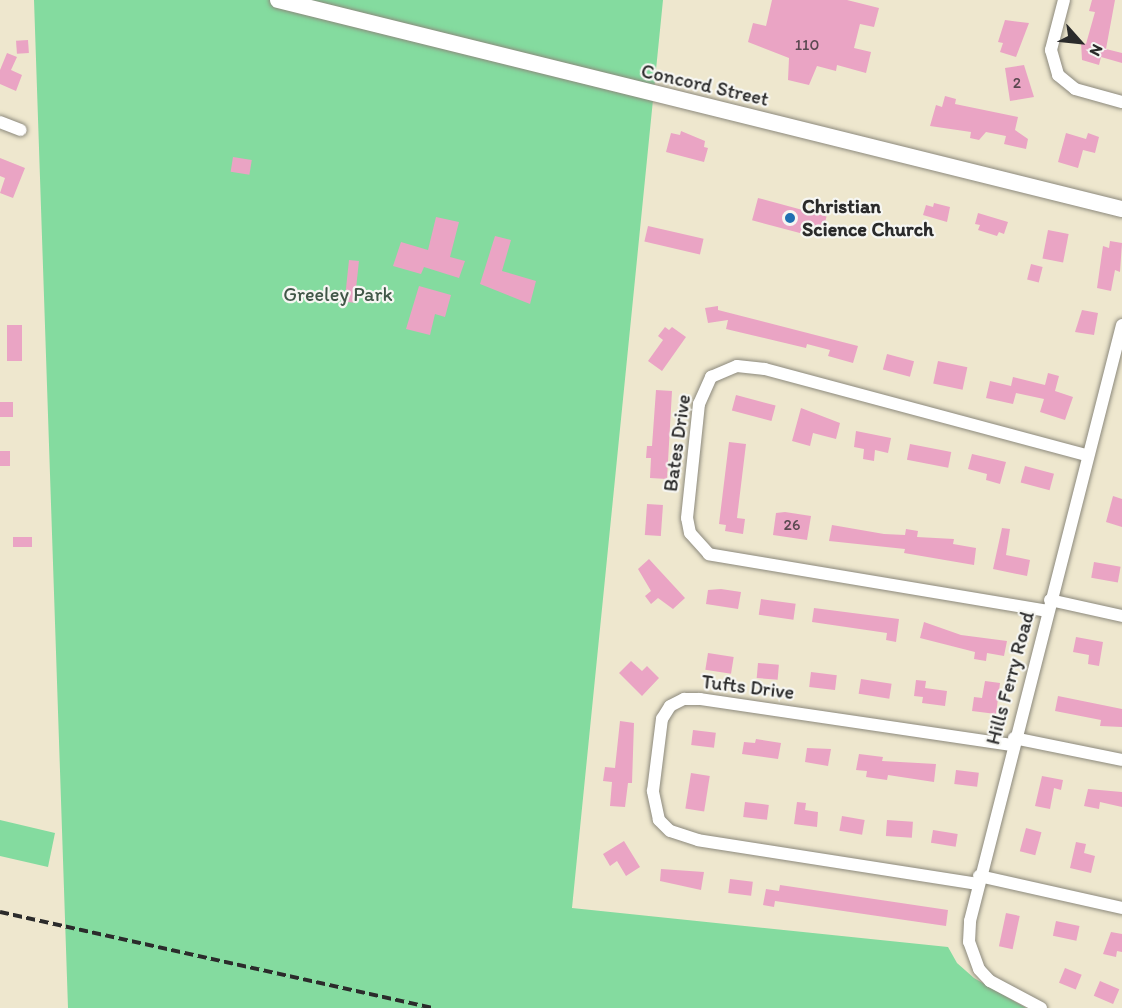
<!DOCTYPE html>
<style>
body{margin:0}
#map{position:relative;width:1122px;height:1008px;overflow:hidden;background:#eee7ce;font-family:Itim,sans-serif}
div>[style]{position:absolute}
.green>*{inset:0;background:#84db9f}
.building>*{inset:0;background:#eaa4c4;transform-origin:0 0}
.roads{filter:drop-shadow(0 0 2px #8c897c) drop-shadow(0 0 2px #8c897c)}
.minor>*{height:12px;margin:-6px;padding:0 6px;transform-origin:6px;border-radius:6px;background:#fff}
.secondary>*{height:16px;margin:-8px;padding:0 8px;transform-origin:8px;border-radius:8px;background:#fff}
.rail>*{height:4px;margin-top:-2px;transform-origin:0;background:repeating-linear-gradient(90deg,#2b2b2b 0 9px,transparent 0 13.5px)}
.dots>*{width:16px;height:16px;translate:-50% -50%;box-sizing:border-box;border:3px solid #f6f6f2;border-radius:50%}
span{translate:-50% -50%;white-space:nowrap;text-align:center;line-height:1.15;-webkit-text-stroke:4.5px #f6f6f2;paint-order:stroke}
.number-label{font-size:16px;color:#5b4951}
.number-label span{-webkit-text-stroke-width:0}
.street-label{font-size:20px;color:#2b2b2b}
.poi-label{font-size:20px;color:#2b2b2b;font-weight:700}
.left{translate:0 -50%;text-align:left}
.park-label{font-size:20px;color:#415748}
.north{position:absolute;left:1050px;top:12px;width:60px;height:60px;-webkit-text-stroke:4px #f6f6f2;paint-order:stroke;rotate:117deg;font-size:16px;font-weight:700;line-height:24px;text-align:center;color:#2b2b2b}
.north::after{content:'';display:block;margin:auto;width:21px;height:27px;background:#2b2b2b;clip-path:polygon(50% 0,100% 100%,50% 72%,0 100%)}
</style>
<div id="map">
<div class="green">
<div style="clip-path:polygon(34px 0,663px 0,572px 908px,948px 947px,957px 963px,974px 978px,1026px 1008px,68px 1008px)"></div>
<div style="clip-path:polygon(0 820px,55px 833px,48px 867px,0 856px)"></div>
</div>
<div class="building">
<div style="clip-path:polygon(772px 0,847px 0,879px 8px,874px 27px,860px 24px,854px 48px,871px 52px,866px 73px,837px 65px,836px 71px,817px 66px,809px 85px,788px 80px,789px 58px,748px 42px,753px 23px,766px 26px)"></div>
<div style="clip-path:polygon(1092px 0,1115px 0,1106px 49px,1122px 53px,1122px 63px,1101px 57px,1099px 65px,1082px 60px,1081px 42px,1086px 44px,1095px 12px,1089px 11px)"></div>
<div style="clip-path:polygon(1005px 20px,1029px 23px,1016px 57px,1000px 52px,1003px 43px,998px 42px)"></div>
<div style="left:28px;top:40px;width:13px;height:12px;rotate:86deg"></div>
<div style="clip-path:polygon(7px 53px,17px 57px,11px 70px,22px 75px,16px 91px,0 84px,0 70px)"></div>
<div style="clip-path:polygon(1024px 65px,1034px 97px,1010px 101px,1005px 68px)"></div>
<div style="clip-path:polygon(945px 96px,956px 99px,955px 104px,1018px 117px,1015px 130px,1028px 139px,1026px 149px,1004px 144px,1006px 136px,986px 132px,979px 140px,970px 138px,971px 132px,930px 126px,936px 105px,942px 107px)"></div>
<div style="clip-path:polygon(681px 131px,705px 141px,704px 147px,708px 148px,704px 162px,666px 152px,671px 133px,680px 135px)"></div>
<div style="clip-path:polygon(1066px 133px,1086px 139px,1088px 133px,1099px 137px,1095px 153px,1083px 150px,1078px 168px,1058px 162px)"></div>
<div style="left:233px;top:157px;width:19px;height:15px;rotate:9deg"></div>
<div style="clip-path:polygon(0 158px,25px 168px,13px 198px,0 193px,5px 178px,0 176px)"></div>
<div style="left:758px;top:198px;width:71px;height:23px;rotate:15deg"></div>
<div style="clip-path:polygon(934px 203px,950px 207px,947px 222px,923px 215px,926px 205px,933px 207px)"></div>
<div style="clip-path:polygon(978px 213px,1008px 222px,1004px 234px,999px 232px,997px 236px,978px 230px,980px 225px,975px 224px)"></div>
<div style="clip-path:polygon(436px 217px,459px 222px,450px 257px,465px 261px,459px 278px,424px 267px,421px 274px,393px 266px,401px 242px,428px 250px)"></div>
<div style="left:648px;top:226px;width:57px;height:16px;rotate:13deg"></div>
<div style="left:1048px;top:230px;width:21px;height:29px;rotate:11deg"></div>
<div style="clip-path:polygon(495px 236px,511px 240px,502px 271px,536px 281px,530px 304px,480px 284px)"></div>
<div style="clip-path:polygon(1110px 241px,1122px 243px,1120px 272px,1115px 270px,1111px 291px,1097px 288px,1103px 246px,1109px 248px)"></div>
<div style="left:349px;top:260px;width:10px;height:42px;rotate:6deg"></div>
<div style="left:1031px;top:264px;width:12px;height:16px;rotate:14deg"></div>
<div style="clip-path:polygon(419px 286px,451px 295px,445px 317px,435px 314px,430px 335px,406px 329px)"></div>
<div style="clip-path:polygon(718px 306px,718px 310px,858px 346px,853px 363px,828px 356px,830px 350px,807px 344px,806px 348px,726px 329px,728px 320px,708px 323px,705px 308px)"></div>
<div style="clip-path:polygon(1082px 310px,1098px 313px,1094px 335px,1075px 332px)"></div>
<div style="left:7px;top:325px;width:15px;height:36px"></div>
<div style="clip-path:polygon(665px 327px,669px 330px,672px 327px,686px 337px,662px 371px,648px 361px,663px 340px,658px 336px)"></div>
<div style="left:887px;top:354px;width:28px;height:16px;rotate:15deg"></div>
<div style="left:938px;top:361px;width:30px;height:23px;rotate:12deg"></div>
<div style="clip-path:polygon(1048px 373px,1059px 376px,1055px 391px,1073px 397px,1065px 420px,1040px 412px,1044px 399px,1016px 393px,1013px 404px,986px 398px,990px 381px,1011px 386px,1013px 377px,1045px 385px)"></div>
<div style="clip-path:polygon(656px 390px,672px 391px,667px 479px,650px 478px,651px 458px,646px 458px,647px 446px,652px 446px)"></div>
<div style="left:736px;top:395px;width:41px;height:16px;rotate:15deg"></div>
<div style="left:0;top:402px;width:13px;height:15px"></div>
<div style="clip-path:polygon(801px 408px,840px 423px,836px 439px,813px 433px,810px 446px,792px 441px)"></div>
<div style="clip-path:polygon(856px 431px,891px 438px,888px 453px,875px 450px,874px 461px,863px 459px,864px 449px,854px 447px)"></div>
<div style="clip-path:polygon(729px 442px,746px 444px,737px 518px,745px 519px,743px 534px,725px 531px,726px 525px,719px 524px)"></div>
<div style="left:910px;top:444px;width:42px;height:16px;rotate:11deg"></div>
<div style="left:10px;top:451px;width:15px;height:10px;rotate:90deg"></div>
<div style="clip-path:polygon(972px 454px,1006px 462px,1000px 484px,986px 480px,987px 474px,968px 469px)"></div>
<div style="left:1025px;top:466px;width:30px;height:17px;rotate:15deg"></div>
<div style="clip-path:polygon(1113px 496px,1122px 499px,1122px 527px,1106px 522px)"></div>
<div style="left:647px;top:504px;width:16px;height:31px;rotate:4deg"></div>
<div style="clip-path:polygon(785px 512px,811px 516px,807px 540px,773px 535px,776px 513px)"></div>
<div style="clip-path:polygon(832px 525px,884px 534px,905px 535px,906px 529px,918px 531px,917px 537px,954px 539px,953px 544px,976px 548px,974px 565px,904px 553px,905px 549px,829px 541px)"></div>
<div style="clip-path:polygon(1002px 528px,1010px 529px,1006px 555px,1030px 560px,1027px 576px,993px 569px)"></div>
<div style="left:32px;top:537px;width:10px;height:19px;rotate:90deg"></div>
<div style="clip-path:polygon(649px 559px,685px 598px,673px 609px,658px 598px,651px 604px,645px 596px,651px 591px,638px 569px)"></div>
<div style="left:1094px;top:562px;width:27px;height:16px;rotate:10deg"></div>
<div style="clip-path:polygon(721px 589px,741px 592px,738px 609px,706px 604px,708px 590px)"></div>
<div style="left:761px;top:599px;width:35px;height:16px;rotate:8deg"></div>
<div style="clip-path:polygon(814px 608px,899px 619px,896px 642px,886px 640px,887px 633px,812px 622px)"></div>
<div style="clip-path:polygon(924px 622px,961px 635px,1007px 641px,1004px 656px,987px 653px,986px 661px,974px 659px,975px 652px,920px 638px)"></div>
<div style="clip-path:polygon(1076px 637px,1103px 642px,1099px 666px,1088px 664px,1089px 655px,1073px 652px)"></div>
<div style="left:708px;top:653px;width:26px;height:17px;rotate:9deg"></div>
<div style="clip-path:polygon(631px 661px,642px 671px,647px 666px,659px 678px,642px 696px,619px 673px)"></div>
<div style="left:758px;top:663px;width:21px;height:15px;rotate:5deg"></div>
<div style="left:811px;top:672px;width:26px;height:15px;rotate:7deg"></div>
<div style="left:861px;top:679px;width:31px;height:15px;rotate:9deg"></div>
<div style="clip-path:polygon(916px 680px,926px 681px,925px 688px,947px 691px,945px 706px,922px 703px,923px 697px,914px 696px)"></div>
<div style="clip-path:polygon(985px 681px,1000px 683px,996px 714px,972px 711px,974px 697px,982px 698px)"></div>
<div style="clip-path:polygon(1058px 696px,1122px 709px,1122px 727px,1100px 726px,1101px 720px,1055px 711px)"></div>
<div style="clip-path:polygon(620px 721px,634px 723px,632px 783px,628px 783px,625px 807px,610px 806px,612px 782px,603px 781px,605px 767px,615px 768px)"></div>
<div style="left:693px;top:730px;width:23px;height:15px;rotate:7deg"></div>
<div style="clip-path:polygon(756px 739px,781px 743px,778px 759px,742px 754px,744px 742px,755px 743px)"></div>
<div style="clip-path:polygon(807px 748px,831px 749px,828px 766px,805px 762px)"></div>
<div style="clip-path:polygon(859px 754px,883px 757px,882px 761px,936px 764px,934px 782px,888px 775px,887px 780px,866px 777px,867px 771px,856px 770px)"></div>
<div style="left:956px;top:770px;width:23px;height:14px;rotate:7deg"></div>
<div style="left:691px;top:773px;width:19px;height:36px;rotate:9deg"></div>
<div style="clip-path:polygon(1042px 776px,1063px 780px,1061px 790px,1054px 788px,1050px 809px,1035px 806px)"></div>
<div style="clip-path:polygon(1088px 789px,1122px 792px,1122px 807px,1100px 802px,1099px 809px,1084px 806px)"></div>
<div style="left:745px;top:802px;width:24px;height:15px;rotate:7deg"></div>
<div style="clip-path:polygon(797px 802px,806px 803px,805px 810px,818px 812px,817px 827px,794px 824px)"></div>
<div style="left:842px;top:816px;width:23px;height:15px;rotate:10deg"></div>
<div style="left:887px;top:820px;width:26px;height:16px;rotate:4deg"></div>
<div style="left:1026px;top:828px;width:16px;height:24px;rotate:15deg"></div>
<div style="left:933px;top:830px;width:25px;height:13px;rotate:9deg"></div>
<div style="clip-path:polygon(624px 841px,640px 867px,626px 876px,617px 861px,610px 866px,603px 854px)"></div>
<div style="clip-path:polygon(1076px 842px,1086px 844px,1084px 853px,1095px 856px,1091px 873px,1070px 868px)"></div>
<div style="clip-path:polygon(661px 869px,704px 872px,701px 890px,660px 881px)"></div>
<div style="left:730px;top:879px;width:23px;height:14px;rotate:7deg"></div>
<div style="clip-path:polygon(780px 885px,948px 910px,946px 926px,775px 901px,774px 907px,763px 905px,766px 889px,779px 891px)"></div>
<div style="left:1006px;top:913px;width:14px;height:34px;rotate:12deg"></div>
<div style="left:1056px;top:921px;width:24px;height:15px;rotate:12deg"></div>
<div style="clip-path:polygon(1111px 932px,1122px 934px,1122px 952px,1117px 951px,1116px 957px,1103px 954px)"></div>
<div style="left:1065px;top:968px;width:18px;height:16px;rotate:22deg"></div>
<div style="left:1100px;top:981px;width:21px;height:16px;rotate:23deg"></div>
</div>
<div class="roads">
<div class="minor">
<div style="left:1064px;top:0;width:52px;rotate:104.6deg"></div>
<div style="left:1051px;top:50px;width:26px;rotate:74deg"></div>
<div style="left:1058px;top:75px;width:22px;rotate:39deg"></div>
<div style="left:1075px;top:89px;width:49px;rotate:15.5deg"></div>
<div style="left:0;top:122px;width:22px;rotate:21deg"></div>
<div style="left:1050px;top:600px;width:74px;rotate:12.5deg"></div>
<div style="left:1048px;top:611px;width:344px;rotate:-170.5deg"></div>
<div style="left:709px;top:554px;width:28px;rotate:-132deg"></div>
<div style="left:690px;top:533px;width:15px;rotate:-101deg"></div>
<div style="left:687px;top:518px;width:115px;rotate:-84deg"></div>
<div style="left:699px;top:404px;width:30px;rotate:-66deg"></div>
<div style="left:711px;top:377px;width:28px;rotate:-23deg"></div>
<div style="left:737px;top:366px;width:28px;rotate:6deg"></div>
<div style="left:765px;top:369px;width:333px;rotate:15deg"></div>
<div style="left:1014px;top:738px;width:110px;rotate:11.5deg"></div>
<div style="left:979px;top:876px;width:147px;rotate:12.6deg"></div>
<div style="left:978px;top:884px;width:283px;rotate:-171.1deg"></div>
<div style="left:698px;top:840px;width:29px;rotate:-162deg"></div>
<div style="left:670px;top:831px;width:16px;rotate:-135deg"></div>
<div style="left:659px;top:820px;width:30px;rotate:-102deg"></div>
<div style="left:653px;top:791px;width:73px;rotate:-82.9deg"></div>
<div style="left:662px;top:719px;width:15px;rotate:-58deg"></div>
<div style="left:670px;top:706px;width:16px;rotate:-27deg"></div>
<div style="left:684px;top:699px;width:16px"></div>
<div style="left:700px;top:699px;width:316px;rotate:8.4deg"></div>
<div style="left:1041px;top:1008px;width:58px;rotate:-152.1deg"></div>
<div style="left:990px;top:981px;width:16px;rotate:-133deg"></div>
<div style="left:979px;top:969px;width:29px;rotate:-110deg"></div>
<div style="left:969px;top:942px;width:21px;rotate:-87deg"></div>
<div style="left:970px;top:921px;width:615px;rotate:-75.69deg"></div>
</div>
<div class="secondary">
<div style="left:278px;top:0;width:869px;rotate:13.91deg"></div>
</div>
</div>
<div class="rail">
<div style="left:0;top:912px;width:443px;rotate:12.5deg"></div>
</div>
<div class="dots">
<div style="left:790px;top:218px;background:#1f6fb2"></div>
</div>
<div class="number-label">
<span style="left:807px;top:45px">110</span>
<span style="left:1017px;top:83px">2</span>
<span style="left:792px;top:525px">26</span>
</div>
<div class="street-label">
<span style="left:705px;top:85px;rotate:13deg">Concord Street</span>
<span style="left:677px;top:443px;rotate:-82deg">Bates Drive</span>
<span style="left:1010px;top:678px;rotate:-75deg">Hills Ferry Road</span>
<span style="left:748px;top:687px;rotate:7deg">Tufts Drive</span>
</div>
<div class="poi-label">
<span class="left" style="left:802px;top:218px">Christian<br>Science Church</span>
</div>
<div class="park-label">
<span style="left:338px;top:294px">Greeley Park</span>
</div>
<div class="north">N</div>
</div>
